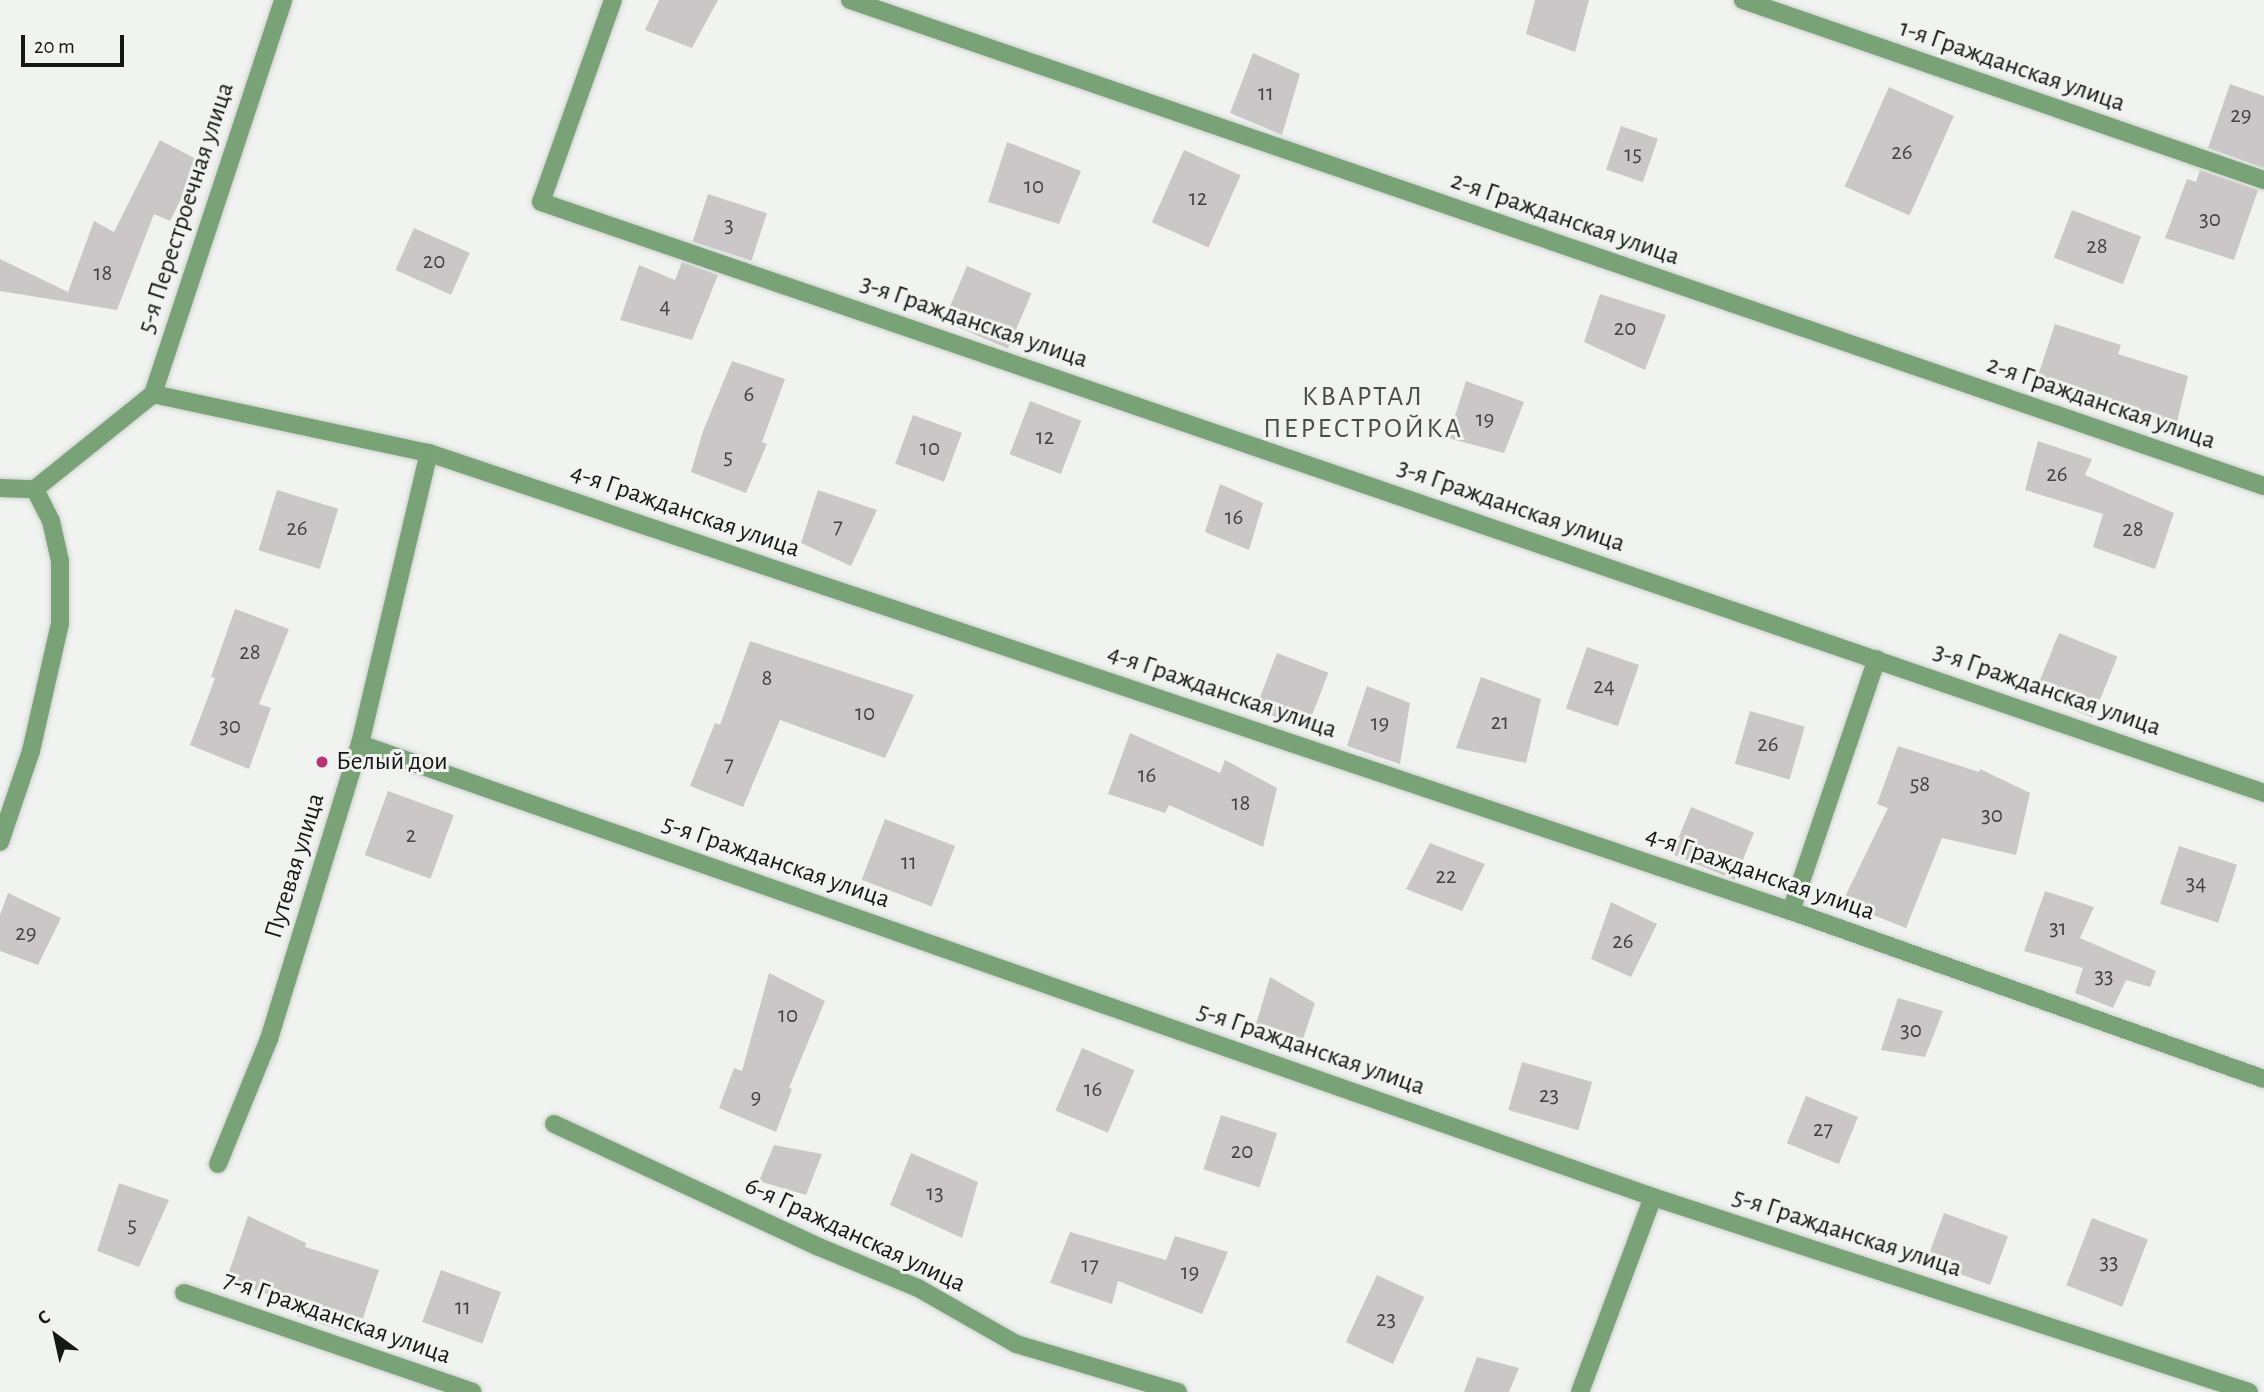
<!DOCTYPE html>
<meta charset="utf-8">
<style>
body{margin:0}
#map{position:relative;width:2264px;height:1392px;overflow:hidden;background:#f0f3f0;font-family:"Alegreya Sans",sans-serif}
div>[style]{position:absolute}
.building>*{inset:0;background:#cbc7c8;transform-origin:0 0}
.roads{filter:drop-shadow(0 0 2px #cdd0cd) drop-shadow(0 0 2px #cdd0cd)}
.minor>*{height:18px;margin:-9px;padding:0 9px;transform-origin:9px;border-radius:9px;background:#79a377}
.dots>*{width:19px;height:19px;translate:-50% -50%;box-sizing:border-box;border:4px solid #f0f3f0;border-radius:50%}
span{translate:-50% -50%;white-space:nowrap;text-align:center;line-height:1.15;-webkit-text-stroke:6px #f0f3f0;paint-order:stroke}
.number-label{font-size:23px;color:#434342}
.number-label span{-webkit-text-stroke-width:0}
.street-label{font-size:26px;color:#161716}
.poi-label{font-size:26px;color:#161716}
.left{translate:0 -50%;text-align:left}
.neighbourhood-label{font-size:28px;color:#4a4d4a;letter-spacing:2px}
.north{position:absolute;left:21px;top:1301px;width:70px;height:70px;-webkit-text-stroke:5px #f0f3f0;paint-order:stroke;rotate:327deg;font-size:19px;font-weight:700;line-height:28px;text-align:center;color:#161716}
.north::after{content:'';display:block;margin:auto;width:24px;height:32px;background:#161716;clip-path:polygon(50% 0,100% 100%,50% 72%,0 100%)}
.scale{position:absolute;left:21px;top:35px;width:103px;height:32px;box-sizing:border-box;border:4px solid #161716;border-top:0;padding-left:9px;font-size:21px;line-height:24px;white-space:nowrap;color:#161716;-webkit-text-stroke:5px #f0f3f0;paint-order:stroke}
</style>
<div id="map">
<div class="building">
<div style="clip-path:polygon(659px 0,718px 0,692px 48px,645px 30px)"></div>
<div style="clip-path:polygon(1535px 0,1589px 0,1575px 52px,1526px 34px)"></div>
<div style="clip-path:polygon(1253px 53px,1300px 74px,1282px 135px,1230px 113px)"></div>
<div style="clip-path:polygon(2230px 84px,2264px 96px,2264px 168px,2208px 148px)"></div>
<div style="left:1889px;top:87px;width:71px;height:109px;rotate:24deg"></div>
<div style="left:1621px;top:126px;width:39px;height:46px;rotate:19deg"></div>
<div style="clip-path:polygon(160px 140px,200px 161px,170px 221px,154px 214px,117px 310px,0 291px,0 259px,68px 292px,94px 221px,114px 232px)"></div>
<div style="clip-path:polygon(1007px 142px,1081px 171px,1059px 224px,988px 202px)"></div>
<div style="left:1184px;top:150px;width:62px;height:79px;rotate:24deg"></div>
<div style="clip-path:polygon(2200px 170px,2258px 190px,2234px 260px,2165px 238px,2187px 179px,2196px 182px)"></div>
<div style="left:708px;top:194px;width:62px;height:50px;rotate:18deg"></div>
<div style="left:2072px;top:210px;width:74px;height:51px;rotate:21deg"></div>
<div style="left:414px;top:228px;width:61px;height:46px;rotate:24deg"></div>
<div style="clip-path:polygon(682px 262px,718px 275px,692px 340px,620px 320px,639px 265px,675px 280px)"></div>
<div style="left:967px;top:266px;width:70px;height:60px;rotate:23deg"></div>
<div style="clip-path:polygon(1600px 294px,1666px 315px,1645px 370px,1584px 342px)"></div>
<div style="clip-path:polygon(2055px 324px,2121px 345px,2118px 354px,2188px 376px,2176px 426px,2102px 403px,2101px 407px,2036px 382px)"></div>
<div style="clip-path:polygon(732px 361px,785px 379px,762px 442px,767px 444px,746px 493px,691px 472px,703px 431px)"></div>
<div style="clip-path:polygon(1466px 381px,1524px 402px,1504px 453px,1448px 438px)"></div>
<div style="left:1030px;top:401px;width:55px;height:57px;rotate:21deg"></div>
<div style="left:913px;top:415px;width:52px;height:52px;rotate:20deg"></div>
<div style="clip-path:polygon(2038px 441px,2092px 459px,2085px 475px,2174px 513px,2155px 569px,2093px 547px,2103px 514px,2025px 490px)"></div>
<div style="clip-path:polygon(1220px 484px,1263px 503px,1249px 550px,1205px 532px)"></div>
<div style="left:277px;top:490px;width:64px;height:63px;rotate:17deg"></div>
<div style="clip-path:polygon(818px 490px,877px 510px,851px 566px,801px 543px)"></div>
<div style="clip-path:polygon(235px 609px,289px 629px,259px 704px,271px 708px,249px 769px,190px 745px,215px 678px,211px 677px)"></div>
<div style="left:2059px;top:633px;width:63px;height:66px;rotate:22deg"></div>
<div style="clip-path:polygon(750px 641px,914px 695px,885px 758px,780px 720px,743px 807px,690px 786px,715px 723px,720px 725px)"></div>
<div style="left:1587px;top:647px;width:55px;height:65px;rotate:19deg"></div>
<div style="left:1277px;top:653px;width:55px;height:60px;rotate:21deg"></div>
<div style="clip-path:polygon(1481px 677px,1541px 699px,1526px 763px,1456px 748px)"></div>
<div style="clip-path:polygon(1367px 686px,1410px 703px,1400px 764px,1347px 746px)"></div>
<div style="left:1750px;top:711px;width:57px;height:55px;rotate:16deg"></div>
<div style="clip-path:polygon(1130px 733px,1220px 773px,1225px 760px,1277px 788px,1263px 847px,1169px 805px,1165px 813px,1108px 794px)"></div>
<div style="clip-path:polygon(1898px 746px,1979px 772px,1980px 769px,2030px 793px,2016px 855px,1942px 838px,1906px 928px,1842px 903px,1888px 808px,1877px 804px)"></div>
<div style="left:388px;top:791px;width:70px;height:68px;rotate:20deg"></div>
<div style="left:1691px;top:807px;width:68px;height:51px;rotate:22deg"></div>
<div style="left:885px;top:819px;width:75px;height:65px;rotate:21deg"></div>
<div style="clip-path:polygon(1430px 843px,1485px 864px,1462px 911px,1406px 889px)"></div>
<div style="left:2179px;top:846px;width:61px;height:61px;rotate:18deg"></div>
<div style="clip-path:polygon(2045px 891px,2094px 907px,2080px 938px,2156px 971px,2150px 987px,2126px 980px,2113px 1008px,2075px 993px,2083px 968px,2024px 951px)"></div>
<div style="clip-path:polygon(8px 893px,61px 918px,38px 965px,0 951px,0 915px)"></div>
<div style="clip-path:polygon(1611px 902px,1657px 924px,1631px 977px,1591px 959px)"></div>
<div style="clip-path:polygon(769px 973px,825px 1001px,789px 1088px,792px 1089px,776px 1132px,719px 1108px,734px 1068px,742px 1071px)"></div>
<div style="clip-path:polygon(1270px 977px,1315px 1003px,1302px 1042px,1254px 1031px)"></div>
<div style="clip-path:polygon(1898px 998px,1943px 1011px,1925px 1057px,1881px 1050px)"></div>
<div style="left:1082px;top:1048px;width:57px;height:68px;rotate:23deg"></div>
<div style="left:1522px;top:1062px;width:73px;height:50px;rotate:16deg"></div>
<div style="left:1806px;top:1096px;width:56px;height:51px;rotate:22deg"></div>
<div style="left:1221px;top:1115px;width:59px;height:57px;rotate:18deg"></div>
<div style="clip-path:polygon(774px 1145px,822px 1154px,806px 1195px,759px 1181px)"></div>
<div style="clip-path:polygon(911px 1153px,978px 1182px,962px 1238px,890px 1205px)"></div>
<div style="clip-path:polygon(119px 1183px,169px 1200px,139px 1267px,97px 1251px)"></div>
<div style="left:1944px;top:1213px;width:68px;height:52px;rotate:20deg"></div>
<div style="clip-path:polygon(248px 1216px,306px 1243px,305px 1247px,379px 1270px,357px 1336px,297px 1316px,301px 1305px,226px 1281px)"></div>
<div style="left:2092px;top:1218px;width:60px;height:72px;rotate:21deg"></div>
<div style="clip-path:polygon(1070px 1232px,1166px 1260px,1175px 1236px,1228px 1252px,1202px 1314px,1118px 1281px,1112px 1304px,1050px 1283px)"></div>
<div style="left:441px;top:1270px;width:64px;height:55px;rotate:20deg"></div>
<div style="left:1377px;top:1275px;width:52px;height:74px;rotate:25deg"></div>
<div style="clip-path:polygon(1477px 1357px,1519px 1368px,1509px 1392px,1464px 1392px)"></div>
</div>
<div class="roads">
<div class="minor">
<div style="left:613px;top:0;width:214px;rotate:109.6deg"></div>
<div style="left:541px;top:202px;width:1822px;rotate:18.93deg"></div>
<div style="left:850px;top:0;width:1495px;rotate:18.97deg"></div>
<div style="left:1743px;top:0;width:551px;rotate:19.06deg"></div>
<div style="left:153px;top:394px;width:282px;rotate:12.1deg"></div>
<div style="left:429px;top:453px;width:1437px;rotate:18.59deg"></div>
<div style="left:1791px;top:911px;width:502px;rotate:19.55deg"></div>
<div style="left:153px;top:394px;width:415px;rotate:-71.7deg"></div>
<div style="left:0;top:488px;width:35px;rotate:2deg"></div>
<div style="left:35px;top:489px;width:151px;rotate:-38.8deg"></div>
<div style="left:360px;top:744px;width:1370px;rotate:19.31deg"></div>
<div style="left:1653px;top:1197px;width:627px;rotate:18.12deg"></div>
<div style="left:0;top:842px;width:96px;rotate:-71.2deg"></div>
<div style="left:31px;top:751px;width:131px;rotate:-77.2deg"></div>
<div style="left:60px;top:623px;width:62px;rotate:-90deg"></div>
<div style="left:60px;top:561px;width:41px;rotate:-102.7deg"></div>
<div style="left:51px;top:521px;width:36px;rotate:-117deg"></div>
<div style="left:1791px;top:911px;width:266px;rotate:-71.2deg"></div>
<div style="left:554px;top:1124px;width:292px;rotate:24.9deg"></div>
<div style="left:819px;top:1247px;width:107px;rotate:22.5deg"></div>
<div style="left:918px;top:1288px;width:113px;rotate:29.7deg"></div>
<div style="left:1016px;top:1344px;width:169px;rotate:16.5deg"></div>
<div style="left:218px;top:1164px;width:135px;rotate:-67.8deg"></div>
<div style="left:269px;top:1039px;width:309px;rotate:-72.9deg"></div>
<div style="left:360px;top:744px;width:299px;rotate:-76.7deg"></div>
<div style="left:184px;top:1293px;width:305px;rotate:18.9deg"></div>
<div style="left:1580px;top:1392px;width:208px;rotate:-69.5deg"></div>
</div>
</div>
<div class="dots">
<div style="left:322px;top:762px;background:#b93274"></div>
</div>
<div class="number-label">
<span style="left:1266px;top:94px">11</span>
<span style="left:2241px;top:116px">29</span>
<span style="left:1902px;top:153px">26</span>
<span style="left:1633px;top:155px">15</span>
<span style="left:1034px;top:187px">10</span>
<span style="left:1198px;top:199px">12</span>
<span style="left:2210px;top:220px">30</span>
<span style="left:729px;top:226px">3</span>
<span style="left:2097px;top:247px">28</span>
<span style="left:434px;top:262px">20</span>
<span style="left:103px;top:274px">18</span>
<span style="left:665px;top:307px">4</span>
<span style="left:1625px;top:329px">20</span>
<span style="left:749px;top:395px">6</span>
<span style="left:1485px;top:420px">19</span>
<span style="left:1045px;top:438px">12</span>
<span style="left:930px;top:449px">10</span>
<span style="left:728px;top:458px">5</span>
<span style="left:2057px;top:475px">26</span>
<span style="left:1234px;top:518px">16</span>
<span style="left:838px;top:527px">7</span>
<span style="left:297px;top:529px">26</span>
<span style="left:2133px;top:530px">28</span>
<span style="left:250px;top:653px">28</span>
<span style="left:767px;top:679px">8</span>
<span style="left:1604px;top:687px">24</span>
<span style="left:865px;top:714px">10</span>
<span style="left:1500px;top:723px">21</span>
<span style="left:1380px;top:724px">19</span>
<span style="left:230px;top:727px">30</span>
<span style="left:1768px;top:745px">26</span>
<span style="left:729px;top:765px">7</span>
<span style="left:1147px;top:776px">16</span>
<span style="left:1920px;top:785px">58</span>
<span style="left:1241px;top:804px">18</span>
<span style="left:1992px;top:816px">30</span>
<span style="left:411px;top:836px">2</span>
<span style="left:909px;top:863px">11</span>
<span style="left:1446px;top:877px">22</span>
<span style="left:2196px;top:884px">34</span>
<span style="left:2058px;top:929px">31</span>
<span style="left:26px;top:934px">29</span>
<span style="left:1623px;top:942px">26</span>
<span style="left:2104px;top:977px">33</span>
<span style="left:788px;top:1016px">10</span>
<span style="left:1911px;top:1031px">30</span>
<span style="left:1093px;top:1090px">16</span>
<span style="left:1549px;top:1096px">23</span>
<span style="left:756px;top:1098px">9</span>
<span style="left:1823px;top:1130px">27</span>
<span style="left:1242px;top:1152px">20</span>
<span style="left:935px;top:1194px">13</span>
<span style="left:132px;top:1226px">5</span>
<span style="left:2109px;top:1263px">33</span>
<span style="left:1090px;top:1266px">17</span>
<span style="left:1190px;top:1273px">19</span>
<span style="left:463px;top:1308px">11</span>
<span style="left:1386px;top:1320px">23</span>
</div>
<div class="street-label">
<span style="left:2012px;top:66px;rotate:19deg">1-я Гражданская улица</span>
<span style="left:186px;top:208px;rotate:-72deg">5-я Перестроечная улица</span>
<span style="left:1565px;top:219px;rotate:19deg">2-я Гражданская улица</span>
<span style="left:974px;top:322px;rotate:19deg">3-я Гражданская улица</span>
<span style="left:2101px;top:403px;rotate:19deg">2-я Гражданская улица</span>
<span style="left:1511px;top:506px;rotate:19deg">3-я Гражданская улица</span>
<span style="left:685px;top:511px;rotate:19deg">4-я Гражданская улица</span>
<span style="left:2047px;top:690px;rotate:19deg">3-я Гражданская улица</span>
<span style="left:1222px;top:692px;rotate:19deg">4-я Гражданская улица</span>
<span style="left:776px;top:862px;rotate:19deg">5-я Гражданская улица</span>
<span style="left:295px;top:866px;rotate:-73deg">Путевая улица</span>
<span style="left:1760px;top:874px;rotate:19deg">4-я Гражданская улица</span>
<span style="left:1311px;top:1049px;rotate:19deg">5-я Гражданская улица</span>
<span style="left:1847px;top:1233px;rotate:18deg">5-я Гражданская улица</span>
<span style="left:855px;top:1235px;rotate:25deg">6-я Гражданская улица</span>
<span style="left:337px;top:1318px;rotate:19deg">7-я Гражданская улица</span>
</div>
<div class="poi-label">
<span class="left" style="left:336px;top:762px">Белый дои</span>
</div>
<div class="neighbourhood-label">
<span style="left:1363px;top:413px">КВАРТАЛ<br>ПЕРЕСТРОЙКА</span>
</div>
<div class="north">С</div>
<div class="scale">20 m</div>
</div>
